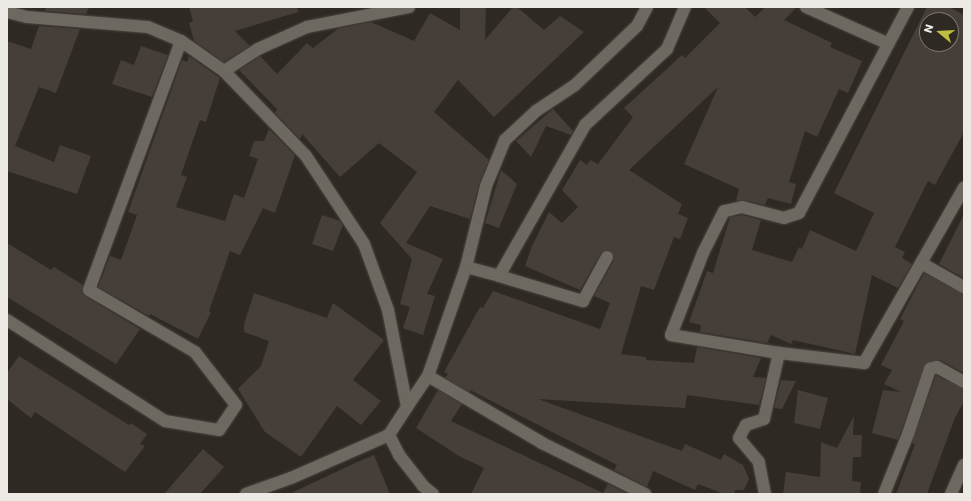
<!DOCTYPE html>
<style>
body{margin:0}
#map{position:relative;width:971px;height:501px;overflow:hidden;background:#2e2a23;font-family:Poppins,sans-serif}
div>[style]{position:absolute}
.building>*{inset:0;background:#463e39}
.roads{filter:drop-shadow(0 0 1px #4a4640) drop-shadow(0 0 1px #4a4640)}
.lane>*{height:12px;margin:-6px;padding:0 6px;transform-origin:6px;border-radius:6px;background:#6d6860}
.street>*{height:12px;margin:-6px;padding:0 6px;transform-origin:6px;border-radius:6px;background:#6d6860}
span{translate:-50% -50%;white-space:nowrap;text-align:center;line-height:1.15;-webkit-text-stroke:3px #2e2a23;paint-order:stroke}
.frame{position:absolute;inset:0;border:8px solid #edeae5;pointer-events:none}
.north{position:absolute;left:919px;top:12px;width:40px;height:40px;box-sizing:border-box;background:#2e2a23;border:1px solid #7a7771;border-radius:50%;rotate:288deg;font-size:11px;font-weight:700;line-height:16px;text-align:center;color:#edeae5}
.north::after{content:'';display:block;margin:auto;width:14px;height:18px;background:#bfbe41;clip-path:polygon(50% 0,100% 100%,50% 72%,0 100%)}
</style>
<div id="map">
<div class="building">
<div style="clip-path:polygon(46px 7px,89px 7px,86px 14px,45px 11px)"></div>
<div style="clip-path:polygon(189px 7px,297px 7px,298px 12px,235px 31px,250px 46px,224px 62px,194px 41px,189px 23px,193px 21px)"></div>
<div style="clip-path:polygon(460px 7px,486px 7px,485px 40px,513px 7px,517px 7px,544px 30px,560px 16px,584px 32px,494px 117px,458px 80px,434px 112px,489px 160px,479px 184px,470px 219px,430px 206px,406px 243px,443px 259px,427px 294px,435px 296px,423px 335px,403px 328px,410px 307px,400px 304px,412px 259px,380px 223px,417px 172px,379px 143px,340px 177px,302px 134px,300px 139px,275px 113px,277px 109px,239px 70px,260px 56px,277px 74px,307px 43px,313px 48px,339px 28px,371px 22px,414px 41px,430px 13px,460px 30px)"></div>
<div style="clip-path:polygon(704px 7px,745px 7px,755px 17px,765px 7px,797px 7px,784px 20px,832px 43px,830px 47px,862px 61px,848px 93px,839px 89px,817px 137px,805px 131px,789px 182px,796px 184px,791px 204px,768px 198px,765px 205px,744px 200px,736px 201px,739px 189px,684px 164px,718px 87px,629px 170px,682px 204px,678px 214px,688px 218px,680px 239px,674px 237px,654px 290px,641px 286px,621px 354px,646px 357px,646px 360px,694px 363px,697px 347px,761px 358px,753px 377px,766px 378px,759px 405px,687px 395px,685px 408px,538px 399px,682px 451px,685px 444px,721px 460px,724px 454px,743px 465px,749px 479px,744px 490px,735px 490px,734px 494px,724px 494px,698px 484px,695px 490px,653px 471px,647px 487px,614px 470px,617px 465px,470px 390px,469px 392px,445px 378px,448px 374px,444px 372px,480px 307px,483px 308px,493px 291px,600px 329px,610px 303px,594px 296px,614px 260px,611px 251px,606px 250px,601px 253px,580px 290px,525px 266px,532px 246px,549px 212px,562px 223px,578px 207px,562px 190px,580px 160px,587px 165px,590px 160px,598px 164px,633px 117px,624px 108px,682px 55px,685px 58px,720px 23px)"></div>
<div style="clip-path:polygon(evenodd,927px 7px,949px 7px,964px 15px,964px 132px,935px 185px,928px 181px,895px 247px,905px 252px,902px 258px,912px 264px,898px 288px,872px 275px,855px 354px,793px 340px,791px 344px,771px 335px,767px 343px,700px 332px,701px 325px,689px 322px,707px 271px,713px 273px,730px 217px,742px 215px,761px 220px,752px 250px,792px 262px,799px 247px,802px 249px,810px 230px,856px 251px,874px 213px,834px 193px,927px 7px,927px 20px,951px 20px,951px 44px,927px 44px,927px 20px)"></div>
<div style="clip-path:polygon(39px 26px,80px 29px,56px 93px,39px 87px,15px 146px,54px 162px,60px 145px,91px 156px,77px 194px,7px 171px,7px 41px,31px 49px)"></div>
<div style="clip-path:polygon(141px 46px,168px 55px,152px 97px,112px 84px,121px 60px,134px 65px)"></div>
<div style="clip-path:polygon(189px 56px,220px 78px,206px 122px,200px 120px,181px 175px,187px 177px,176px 207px,225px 221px,234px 194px,244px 198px,258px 159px,249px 156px,254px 141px,264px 141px,269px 129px,295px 155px,275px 213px,263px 208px,240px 255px,230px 251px,209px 311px,211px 312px,198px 339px,150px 314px,149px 316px,98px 287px,110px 256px,121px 260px,137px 215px,128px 212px,182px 60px,187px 62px)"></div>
<div style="clip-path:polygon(553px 109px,573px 131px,571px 135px,546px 126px,531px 157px,516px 141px)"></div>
<div style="clip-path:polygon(501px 170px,517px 184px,499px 228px,485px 223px)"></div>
<div style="clip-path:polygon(964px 214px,964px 278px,939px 264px)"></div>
<div style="clip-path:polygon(322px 215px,340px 221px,343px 225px,333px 251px,312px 244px)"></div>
<div style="clip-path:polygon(7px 243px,51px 270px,54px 267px,83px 285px,82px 291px,85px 296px,140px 329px,116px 364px,7px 297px)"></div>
<div style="clip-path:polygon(924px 273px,964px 294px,964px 373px,940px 360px,925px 364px,898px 440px,872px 433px,883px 390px,901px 392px,884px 384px,892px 370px,881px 365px,904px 321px,900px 319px)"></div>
<div style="clip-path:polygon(254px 293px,327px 318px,333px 303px,384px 340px,353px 380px,381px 401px,361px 425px,337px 406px,301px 457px,265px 432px,238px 389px,261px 366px,269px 341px,244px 332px,244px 324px)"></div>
<div style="clip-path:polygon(19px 356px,129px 425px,131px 423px,147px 434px,140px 444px,145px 446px,125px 472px,35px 412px,31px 418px,7px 399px,7px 373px)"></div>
<div style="clip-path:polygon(936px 375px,964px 389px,964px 401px,954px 420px,927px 494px,896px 494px,915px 444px,912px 443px)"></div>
<div style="clip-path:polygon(781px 380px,796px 381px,782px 409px,774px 408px)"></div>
<div style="clip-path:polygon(438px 390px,462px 404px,451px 421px,603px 493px,608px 484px,628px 494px,471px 494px,484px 468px,459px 456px,416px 428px)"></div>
<div style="clip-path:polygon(798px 390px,828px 398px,820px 429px,794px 423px)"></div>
<div style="clip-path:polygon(854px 416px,853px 435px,862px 435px,861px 457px,853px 457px,852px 481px,861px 482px,860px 494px,783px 494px,786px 472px,820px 477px,821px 442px,837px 448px)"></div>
<div style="clip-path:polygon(203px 449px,224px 467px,200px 494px,164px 494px)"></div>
<div style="clip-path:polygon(374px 455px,390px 494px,289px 494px,355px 463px)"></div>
</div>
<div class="roads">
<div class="lane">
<div style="left:181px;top:41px;width:265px;rotate:110.3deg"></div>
<div style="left:89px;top:290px;width:123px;rotate:30.3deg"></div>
<div style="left:195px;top:352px;width:67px;rotate:52.3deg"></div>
<div style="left:236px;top:405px;width:30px;rotate:124deg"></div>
<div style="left:499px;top:276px;width:88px;rotate:16.6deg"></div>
<div style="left:583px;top:301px;width:50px;rotate:-61.4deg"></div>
<div style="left:908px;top:434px;width:69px;rotate:-71.3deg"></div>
<div style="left:930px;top:369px;width:7px;rotate:-16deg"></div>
<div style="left:937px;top:367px;width:31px;rotate:29deg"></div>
<div style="left:765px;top:494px;width:33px;rotate:-101deg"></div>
<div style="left:759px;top:462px;width:31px;rotate:-130deg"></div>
<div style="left:739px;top:438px;width:15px;rotate:-62deg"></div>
<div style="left:746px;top:425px;width:19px;rotate:-18deg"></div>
<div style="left:764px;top:419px;width:68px;rotate:-77.2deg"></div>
</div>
<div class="street">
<div style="left:806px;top:7px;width:89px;rotate:24deg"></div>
<div style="left:908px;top:7px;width:233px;rotate:117.9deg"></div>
<div style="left:799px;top:213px;width:16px;rotate:162deg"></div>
<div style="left:784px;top:218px;width:43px;rotate:-165.3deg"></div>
<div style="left:742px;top:207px;width:18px;rotate:167deg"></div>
<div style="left:724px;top:211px;width:47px;rotate:116.6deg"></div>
<div style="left:703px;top:253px;width:88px;rotate:111.3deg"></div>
<div style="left:671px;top:335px;width:109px;rotate:9.5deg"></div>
<div style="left:779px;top:353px;width:86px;rotate:6.7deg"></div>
<div style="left:864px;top:363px;width:202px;rotate:-60.3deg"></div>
<div style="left:7px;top:12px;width:21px;rotate:14deg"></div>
<div style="left:27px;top:17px;width:121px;rotate:4.7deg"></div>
<div style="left:148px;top:27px;width:36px;rotate:23deg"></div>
<div style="left:181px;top:41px;width:52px;rotate:34.9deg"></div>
<div style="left:224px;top:71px;width:118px;rotate:46deg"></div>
<div style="left:306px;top:156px;width:105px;rotate:56.6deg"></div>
<div style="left:364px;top:244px;width:70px;rotate:70deg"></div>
<div style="left:388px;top:310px;width:99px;rotate:78.9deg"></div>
<div style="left:407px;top:407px;width:33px;rotate:123deg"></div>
<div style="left:389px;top:435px;width:22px;rotate:63deg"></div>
<div style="left:399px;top:455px;width:39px;rotate:52deg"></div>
<div style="left:423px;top:486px;width:13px;rotate:39deg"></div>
<div style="left:224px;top:71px;width:40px;rotate:-32.9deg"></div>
<div style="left:258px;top:49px;width:54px;rotate:-24.2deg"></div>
<div style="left:307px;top:27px;width:104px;rotate:-11.1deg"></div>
<div style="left:921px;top:263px;width:49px;rotate:29.2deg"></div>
<div style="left:466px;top:267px;width:34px;rotate:15deg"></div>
<div style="left:499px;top:276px;width:174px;rotate:-60.3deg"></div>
<div style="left:585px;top:125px;width:112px;rotate:-42.8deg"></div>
<div style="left:667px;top:49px;width:46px;rotate:-66.8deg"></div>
<div style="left:7px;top:320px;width:188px;rotate:32.6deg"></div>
<div style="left:165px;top:421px;width:55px;rotate:9.5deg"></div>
<div style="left:428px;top:376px;width:132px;rotate:30.4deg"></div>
<div style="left:542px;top:443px;width:115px;rotate:26.3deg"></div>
<div style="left:407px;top:407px;width:37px;rotate:-56deg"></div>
<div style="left:428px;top:376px;width:115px;rotate:-70.8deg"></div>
<div style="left:466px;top:267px;width:83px;rotate:-76.1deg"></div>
<div style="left:486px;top:186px;width:50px;rotate:-67.6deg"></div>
<div style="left:505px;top:140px;width:42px;rotate:-43.1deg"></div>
<div style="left:536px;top:111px;width:47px;rotate:-33.7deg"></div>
<div style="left:575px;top:85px;width:86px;rotate:-43.6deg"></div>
<div style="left:637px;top:26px;width:21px;rotate:-62deg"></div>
<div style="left:246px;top:494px;width:48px;rotate:-19.6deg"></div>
<div style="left:291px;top:478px;width:107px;rotate:-23.7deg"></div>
<div style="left:884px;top:494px;width:65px;rotate:-68.2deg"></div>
<div style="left:951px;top:494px;width:32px;rotate:-66deg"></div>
</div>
</div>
<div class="frame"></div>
<div class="north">N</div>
</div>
